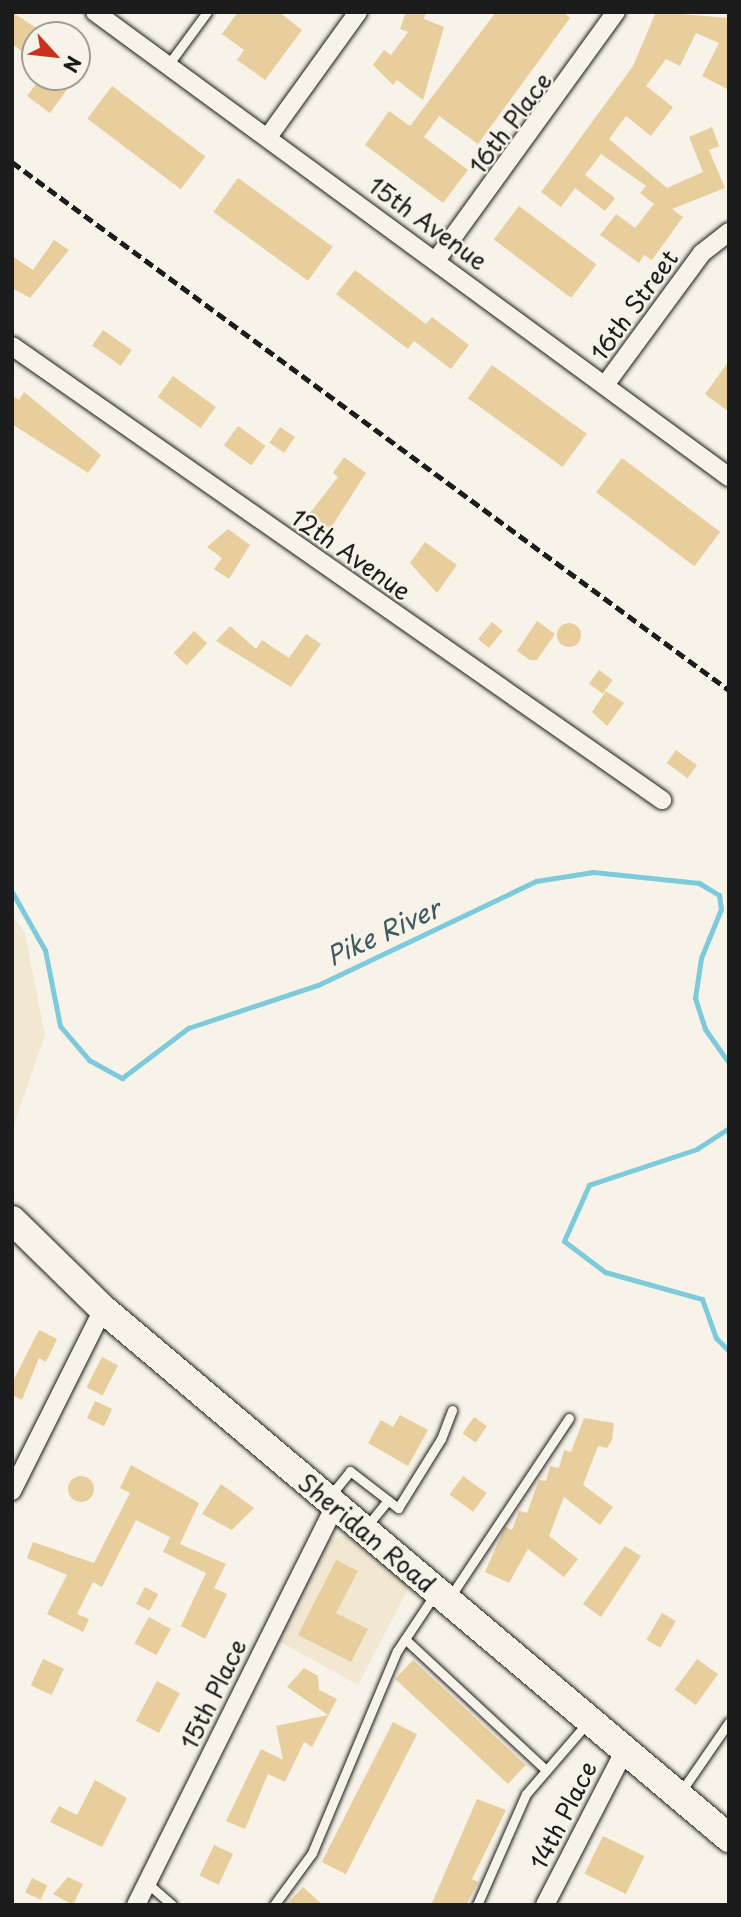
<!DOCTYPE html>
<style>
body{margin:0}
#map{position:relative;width:741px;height:1917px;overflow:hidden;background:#f7f3e8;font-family:"Playpen Sans",sans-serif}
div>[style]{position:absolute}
.built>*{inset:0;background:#f2e8d2}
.stream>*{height:5px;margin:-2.5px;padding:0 2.5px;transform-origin:2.5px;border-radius:2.5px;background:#7dcadb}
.building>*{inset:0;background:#e8cd9d;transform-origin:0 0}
.round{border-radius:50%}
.roads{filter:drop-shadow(0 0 2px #1c1c1c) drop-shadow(0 0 2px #1c1c1c)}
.lane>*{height:9px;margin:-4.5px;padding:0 4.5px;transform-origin:4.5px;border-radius:4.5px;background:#f7f3e8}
.street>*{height:18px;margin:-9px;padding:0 9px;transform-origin:9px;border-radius:9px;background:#f7f3e8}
.primary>*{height:28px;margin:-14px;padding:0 14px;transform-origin:14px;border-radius:14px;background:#f7f3e8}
.rail>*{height:5px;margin-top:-2.5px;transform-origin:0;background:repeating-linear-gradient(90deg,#1c1c1c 0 10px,transparent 0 15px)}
span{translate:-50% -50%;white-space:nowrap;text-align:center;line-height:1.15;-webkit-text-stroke:5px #f7f3e8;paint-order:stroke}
.street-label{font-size:24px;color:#1c1c1c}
.water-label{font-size:26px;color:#3e595f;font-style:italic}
.frame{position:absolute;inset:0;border:14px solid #1c1c1c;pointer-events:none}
.north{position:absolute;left:21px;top:21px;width:70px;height:70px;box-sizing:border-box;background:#f7f3e8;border:2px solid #9f9d96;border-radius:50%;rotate:117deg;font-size:19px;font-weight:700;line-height:28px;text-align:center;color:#1c1c1c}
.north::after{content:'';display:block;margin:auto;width:24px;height:32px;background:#c8321e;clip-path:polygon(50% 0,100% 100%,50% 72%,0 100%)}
</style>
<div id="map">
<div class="built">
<div style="clip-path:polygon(12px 915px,25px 933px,45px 1035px,12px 1130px)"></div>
<div style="clip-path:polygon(346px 1535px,410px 1585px,358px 1685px,275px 1639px,328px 1540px)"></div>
</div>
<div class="stream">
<div style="left:12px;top:892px;width:67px;rotate:60.4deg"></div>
<div style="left:45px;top:950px;width:77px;rotate:78.8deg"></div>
<div style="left:60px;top:1026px;width:45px;rotate:49.5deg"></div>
<div style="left:89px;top:1060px;width:38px;rotate:29deg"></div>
<div style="left:122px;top:1078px;width:83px;rotate:-37.1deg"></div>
<div style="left:188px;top:1028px;width:137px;rotate:-18.3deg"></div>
<div style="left:318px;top:985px;width:242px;rotate:-25.5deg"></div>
<div style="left:536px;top:881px;width:58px;rotate:-9deg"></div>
<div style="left:593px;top:872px;width:107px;rotate:5.9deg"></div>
<div style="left:699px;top:883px;width:23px;rotate:31deg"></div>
<div style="left:719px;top:895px;width:14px;rotate:82deg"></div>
<div style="left:721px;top:909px;width:53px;rotate:112.2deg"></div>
<div style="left:701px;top:958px;width:40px;rotate:98.5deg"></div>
<div style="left:695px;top:998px;width:33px;rotate:72deg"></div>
<div style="left:705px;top:1029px;width:42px;rotate:54.8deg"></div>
<div style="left:729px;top:1128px;width:38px;rotate:147deg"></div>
<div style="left:697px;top:1149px;width:114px;rotate:161.6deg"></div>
<div style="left:589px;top:1185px;width:61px;rotate:114.1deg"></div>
<div style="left:564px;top:1241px;width:51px;rotate:37.1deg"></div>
<div style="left:605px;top:1272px;width:101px;rotate:15.6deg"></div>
<div style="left:702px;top:1299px;width:41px;rotate:70.3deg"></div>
<div style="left:716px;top:1338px;width:18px;rotate:45deg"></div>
</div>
<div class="building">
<div style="clip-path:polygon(12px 12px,47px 35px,35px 35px,35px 61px,12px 44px)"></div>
<div style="clip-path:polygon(238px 12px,279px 12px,302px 30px,265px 80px,237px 60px,244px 50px,222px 34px)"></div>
<div style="clip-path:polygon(406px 12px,426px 12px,424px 19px,444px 27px,423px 100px,397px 80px,393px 85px,373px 65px,384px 50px,391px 55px,408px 32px,400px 29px)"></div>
<div style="clip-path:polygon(496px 12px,563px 12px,570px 18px,478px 144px,439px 116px,424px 137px,468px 170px,443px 203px,365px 145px,389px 111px,410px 126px)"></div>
<div style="clip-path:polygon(656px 12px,729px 18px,729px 90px,702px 76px,719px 43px,696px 33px,680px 66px,666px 59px,646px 86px,673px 107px,651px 136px,626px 116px,609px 139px,667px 188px,703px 172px,689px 137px,712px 127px,719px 146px,709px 150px,725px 188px,672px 209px,683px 217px,652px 260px,644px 255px,639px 263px,600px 235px,616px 214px,635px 228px,654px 204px,640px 193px,646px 186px,601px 154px,585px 175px,615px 198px,605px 211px,575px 188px,561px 207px,541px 192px,633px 66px)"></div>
<div style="clip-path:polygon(41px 77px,76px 77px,50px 113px,27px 96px)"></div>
<div style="left:112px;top:86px;width:117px;height:41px;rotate:37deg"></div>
<div style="left:238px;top:178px;width:117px;height:42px;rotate:36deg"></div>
<div style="left:519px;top:206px;width:97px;height:42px;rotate:37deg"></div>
<div style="clip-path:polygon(54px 240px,69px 250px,30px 298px,12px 288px,12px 256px,33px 270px)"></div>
<div style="clip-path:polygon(355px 270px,426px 324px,432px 317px,469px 345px,451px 369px,414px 341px,408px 349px,336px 294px)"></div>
<div style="left:103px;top:330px;width:35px;height:19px;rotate:35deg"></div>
<div style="clip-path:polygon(729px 361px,729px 412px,705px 394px)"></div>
<div style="left:492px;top:365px;width:117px;height:41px;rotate:36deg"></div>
<div style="left:173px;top:376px;width:53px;height:26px;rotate:36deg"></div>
<div style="clip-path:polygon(24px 392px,101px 455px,88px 473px,12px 424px,12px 396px,19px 400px)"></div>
<div style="left:238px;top:426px;width:34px;height:24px;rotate:36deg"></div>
<div style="left:280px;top:427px;width:18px;height:19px;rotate:34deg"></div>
<div style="clip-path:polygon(344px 457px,366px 473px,330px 529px,310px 513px,338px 477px,333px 473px)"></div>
<div style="left:622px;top:458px;width:123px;height:43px;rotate:37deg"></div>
<div style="clip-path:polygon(228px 529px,250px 545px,229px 579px,214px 569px,222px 558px,207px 547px)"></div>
<div style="clip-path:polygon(425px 542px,457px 565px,437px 593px,410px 563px)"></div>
<div style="clip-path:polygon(537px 621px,555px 634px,537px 660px,530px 660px,517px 651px)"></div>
<div style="left:492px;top:622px;width:14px;height:22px;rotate:39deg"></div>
<div class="round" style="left:557px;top:623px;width:24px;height:24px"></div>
<div style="clip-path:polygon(230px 626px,256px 649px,262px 640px,289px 658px,306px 634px,321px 644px,291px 687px,216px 641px)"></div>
<div style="left:194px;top:631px;width:18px;height:30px;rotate:43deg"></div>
<div style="left:599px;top:670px;width:17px;height:17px;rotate:36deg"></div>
<div style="clip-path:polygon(606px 691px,624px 703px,607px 726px,592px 712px)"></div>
<div style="left:676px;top:750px;width:26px;height:16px;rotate:36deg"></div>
<div style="clip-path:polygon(39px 1330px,57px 1339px,46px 1362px,39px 1358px,22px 1400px,12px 1395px,12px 1383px)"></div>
<div style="left:102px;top:1357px;width:18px;height:34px;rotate:27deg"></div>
<div style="left:95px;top:1401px;width:19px;height:19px;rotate:25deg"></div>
<div style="clip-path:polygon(400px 1415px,428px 1430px,408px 1466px,368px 1443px,381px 1420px,393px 1427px)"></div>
<div style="left:474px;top:1417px;width:16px;height:20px;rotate:35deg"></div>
<div style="clip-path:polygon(584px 1418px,614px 1423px,612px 1440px,607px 1448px,598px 1446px,583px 1485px,613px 1507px,600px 1525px,564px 1497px,549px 1536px,578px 1559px,564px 1577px,528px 1549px,509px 1583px,485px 1572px,505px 1527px,512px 1530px,519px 1511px,527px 1513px,539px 1480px,546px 1481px,550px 1466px,559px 1468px,564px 1450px,571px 1452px)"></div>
<div style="clip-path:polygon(131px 1465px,199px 1503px,180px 1544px,226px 1564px,214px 1588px,227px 1594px,205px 1639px,181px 1626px,206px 1573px,163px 1552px,170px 1537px,136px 1520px,102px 1587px,93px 1582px,77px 1614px,89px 1619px,83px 1632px,47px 1614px,67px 1575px,27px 1558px,33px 1542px,94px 1563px,130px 1493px,120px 1488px)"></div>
<div class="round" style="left:68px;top:1476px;width:26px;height:26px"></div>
<div style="left:463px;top:1476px;width:29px;height:23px;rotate:36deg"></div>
<div style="clip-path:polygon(221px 1484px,254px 1508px,232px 1530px,202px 1514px)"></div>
<div style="clip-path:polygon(625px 1546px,641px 1556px,601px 1617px,583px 1604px)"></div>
<div style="clip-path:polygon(336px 1560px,358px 1571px,336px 1613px,368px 1629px,351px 1662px,298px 1635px)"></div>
<div style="left:145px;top:1587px;width:15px;height:19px;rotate:28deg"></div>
<div style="left:662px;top:1613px;width:16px;height:31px;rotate:30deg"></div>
<div style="left:149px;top:1617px;width:25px;height:30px;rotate:29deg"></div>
<div style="left:43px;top:1659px;width:23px;height:29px;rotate:25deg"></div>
<div style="left:697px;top:1659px;width:26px;height:38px;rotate:36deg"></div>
<div style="left:413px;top:1660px;width:154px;height:26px;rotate:43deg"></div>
<div style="clip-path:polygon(304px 1668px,318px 1676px,319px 1690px,337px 1699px,312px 1747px,304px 1742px,285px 1782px,268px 1774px,245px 1829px,226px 1821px,261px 1749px,283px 1760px,276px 1726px,328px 1715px,287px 1687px)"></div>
<div style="left:157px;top:1681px;width:26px;height:45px;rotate:28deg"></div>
<div style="left:393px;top:1722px;width:27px;height:157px;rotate:27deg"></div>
<div style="clip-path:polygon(95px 1780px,127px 1798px,102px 1847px,50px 1822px,59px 1806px,77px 1815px)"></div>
<div style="clip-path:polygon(477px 1799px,506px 1810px,472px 1879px,478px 1882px,466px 1905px,431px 1905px)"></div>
<div style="left:603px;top:1836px;width:46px;height:42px;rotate:26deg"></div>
<div style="left:214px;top:1845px;width:21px;height:34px;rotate:25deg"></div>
<div style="clip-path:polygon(68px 1877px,83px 1884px,73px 1905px,53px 1894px)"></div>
<div style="left:32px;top:1878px;width:17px;height:16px;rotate:25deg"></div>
<div style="clip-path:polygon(303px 1887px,323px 1905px,286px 1905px)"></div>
</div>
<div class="roads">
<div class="lane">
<div style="left:168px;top:65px;width:66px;rotate:-53.7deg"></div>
<div style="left:330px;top:1496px;width:32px;rotate:-51deg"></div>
<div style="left:350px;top:1471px;width:61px;rotate:37.6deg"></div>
<div style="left:398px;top:1508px;width:81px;rotate:-58.1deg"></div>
<div style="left:441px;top:1439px;width:31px;rotate:-69deg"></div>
<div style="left:367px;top:1526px;width:33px;rotate:-51deg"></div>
<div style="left:450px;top:1597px;width:215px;rotate:-56.4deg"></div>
<div style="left:405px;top:1639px;width:192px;rotate:42.9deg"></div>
<div style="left:680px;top:1793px;width:86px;rotate:-55.4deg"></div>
<div style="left:147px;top:1883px;width:33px;rotate:41deg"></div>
<div style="left:274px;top:1905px;width:64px;rotate:-53.8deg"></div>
<div style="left:312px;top:1853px;width:219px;rotate:-67.2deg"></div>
<div style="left:397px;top:1651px;width:69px;rotate:-56.3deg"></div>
<div style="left:477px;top:1905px;width:121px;rotate:-66.2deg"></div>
<div style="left:526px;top:1794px;width:94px;rotate:-49.3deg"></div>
</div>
<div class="street">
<div style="left:95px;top:12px;width:786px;rotate:36.26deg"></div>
<div style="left:268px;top:137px;width:154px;rotate:-54.2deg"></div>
<div style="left:437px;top:259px;width:305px;rotate:-54.1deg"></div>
<div style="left:12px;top:346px;width:793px;rotate:34.93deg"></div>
<div style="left:605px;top:385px;width:164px;rotate:-53.7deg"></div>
<div style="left:702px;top:253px;width:34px;rotate:-38deg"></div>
<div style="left:12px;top:1491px;width:203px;rotate:-63.4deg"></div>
<div style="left:136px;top:1905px;width:446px;rotate:-63.5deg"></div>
<div style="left:545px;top:1905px;width:177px;rotate:-62.7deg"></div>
</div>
<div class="primary">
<div style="left:12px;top:1220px;width:127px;rotate:44.4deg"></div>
<div style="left:103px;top:1309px;width:820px;rotate:40.2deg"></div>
</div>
</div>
<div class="rail">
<div style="left:12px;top:162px;width:890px;rotate:36.37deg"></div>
</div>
<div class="street-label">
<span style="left:510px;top:123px;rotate:-53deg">16th Place</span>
<span style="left:428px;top:223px;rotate:36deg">15th Avenue</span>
<span style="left:634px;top:305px;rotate:-54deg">16th Street</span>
<span style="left:351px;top:554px;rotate:35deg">12th Avenue</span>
<span style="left:367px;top:1533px;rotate:40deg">Sheridan Road</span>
<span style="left:213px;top:1694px;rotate:-64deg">15th Place</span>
<span style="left:563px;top:1815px;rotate:-63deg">14th Place</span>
</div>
<div class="water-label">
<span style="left:383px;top:932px;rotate:-25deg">Pike River</span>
</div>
<div class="frame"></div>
<div class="north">N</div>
</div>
